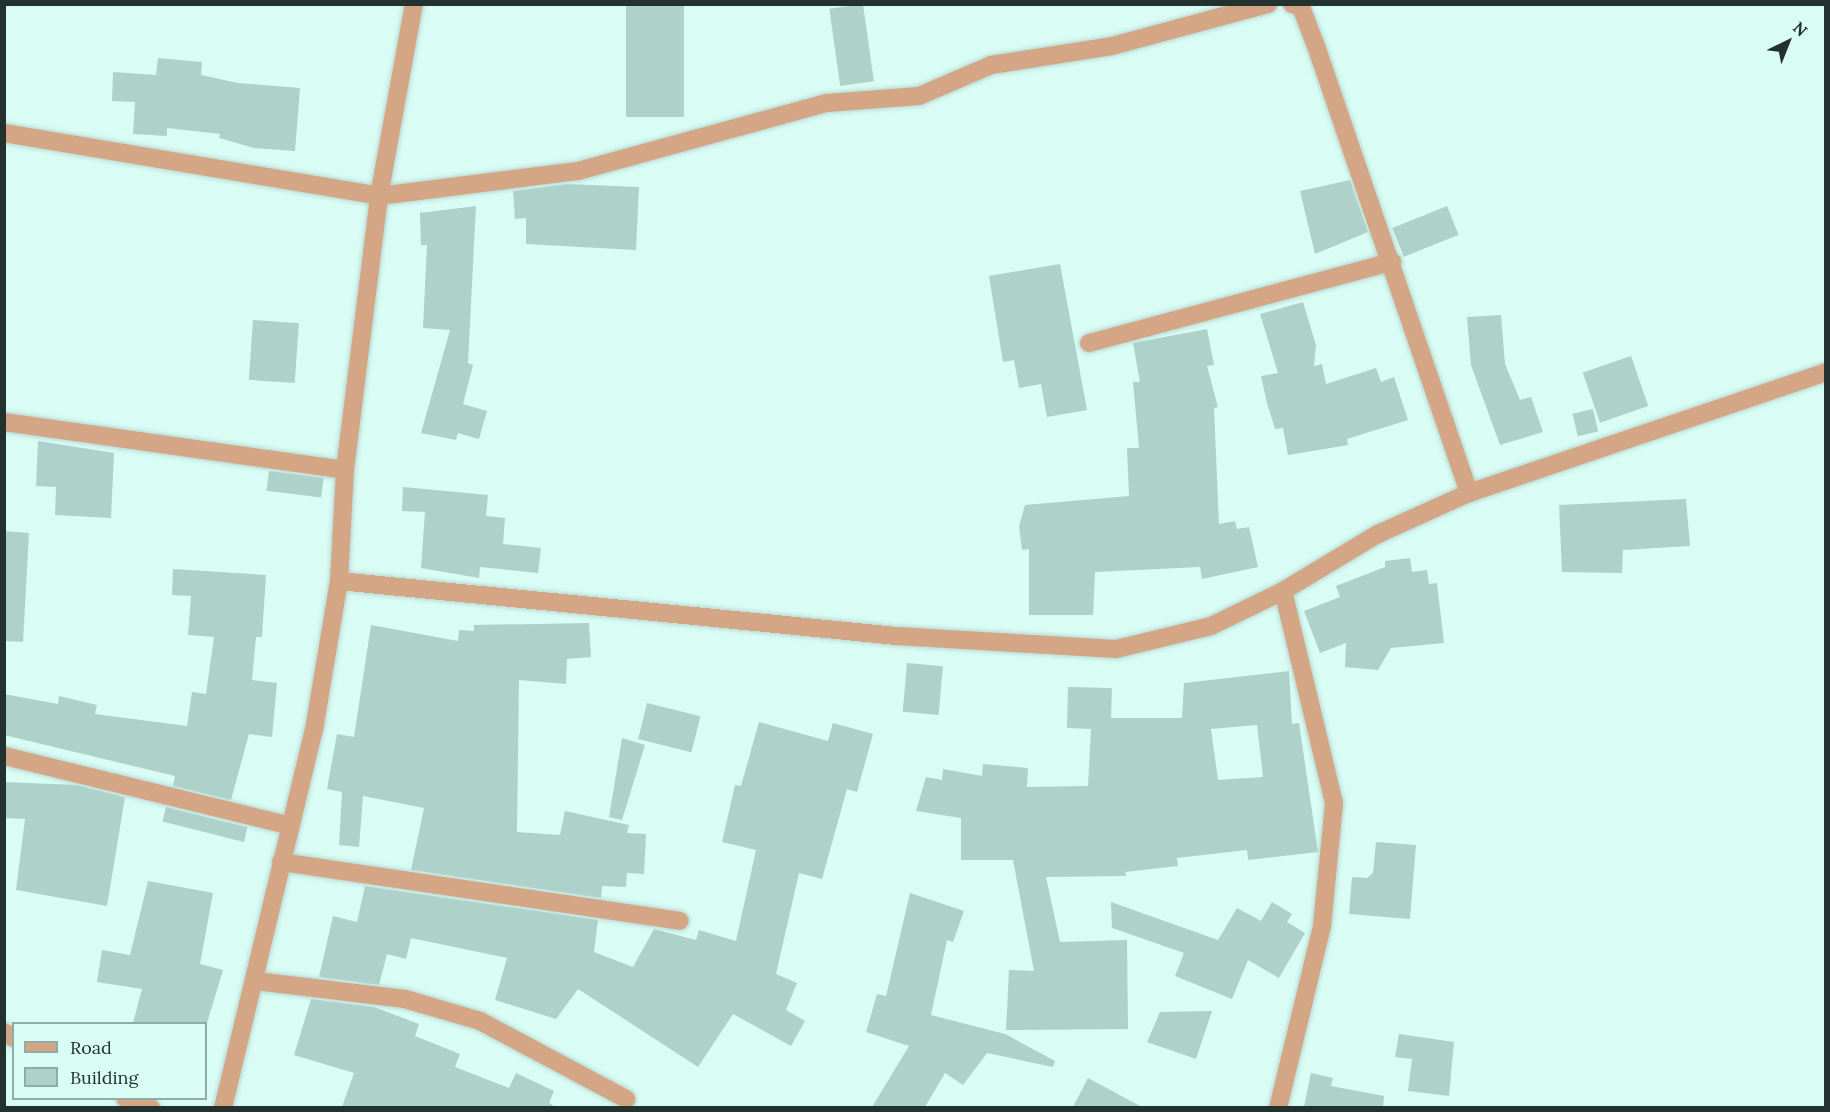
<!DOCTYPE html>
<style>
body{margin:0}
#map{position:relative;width:1830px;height:1112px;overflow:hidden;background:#d9fdf5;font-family:Lora,serif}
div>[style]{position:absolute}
.building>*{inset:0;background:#aed1ca;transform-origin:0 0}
.roads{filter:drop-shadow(0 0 2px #b8d8d1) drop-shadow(0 0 2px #b8d8d1)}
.minor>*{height:18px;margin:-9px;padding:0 9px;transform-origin:9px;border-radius:9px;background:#d4a686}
span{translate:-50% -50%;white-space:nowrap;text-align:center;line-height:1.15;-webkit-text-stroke:4.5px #d9fdf5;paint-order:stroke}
.frame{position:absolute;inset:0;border:6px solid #24322f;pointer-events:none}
.legend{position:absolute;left:12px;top:1022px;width:195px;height:78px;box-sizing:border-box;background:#d9fdf5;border:2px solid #91aca6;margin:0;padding:8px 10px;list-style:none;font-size:18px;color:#24322f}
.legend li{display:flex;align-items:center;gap:12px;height:30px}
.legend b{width:30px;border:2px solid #91aca6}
.north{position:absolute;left:1758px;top:12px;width:60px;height:60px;-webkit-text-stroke:4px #d9fdf5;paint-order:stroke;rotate:43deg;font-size:16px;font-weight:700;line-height:24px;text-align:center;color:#24322f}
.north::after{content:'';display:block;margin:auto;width:21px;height:27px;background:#24322f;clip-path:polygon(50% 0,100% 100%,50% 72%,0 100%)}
</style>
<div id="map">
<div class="building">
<div style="left:626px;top:4px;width:58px;height:113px"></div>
<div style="left:863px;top:4px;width:78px;height:34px;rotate:82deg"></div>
<div style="clip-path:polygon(158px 58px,202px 62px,201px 75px,238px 83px,300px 88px,295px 151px,254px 148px,219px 138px,220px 134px,167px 128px,167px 136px,133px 134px,135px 102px,112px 101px,113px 72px,156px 75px)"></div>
<div style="clip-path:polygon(1350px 180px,1368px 232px,1315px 254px,1300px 191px)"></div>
<div style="clip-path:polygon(568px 184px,639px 187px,636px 250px,526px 244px,526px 218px,515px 219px,513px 191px)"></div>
<div style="clip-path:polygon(476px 206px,468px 363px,473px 365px,463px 404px,487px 411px,479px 439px,458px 433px,456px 440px,421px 433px,450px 330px,423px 328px,427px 245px,421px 245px,420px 213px)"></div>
<div style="left:1447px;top:206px;width:31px;height:59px;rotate:68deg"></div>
<div style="clip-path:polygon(1060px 264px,1087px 410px,1047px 417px,1041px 384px,1019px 388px,1014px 360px,1003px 362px,989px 276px)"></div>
<div style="clip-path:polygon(1303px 302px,1316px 345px,1314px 366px,1322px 364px,1326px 384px,1376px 368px,1381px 382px,1394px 377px,1408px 420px,1347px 439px,1348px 445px,1288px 455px,1283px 428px,1275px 429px,1267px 403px,1261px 376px,1278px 373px,1260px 314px)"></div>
<div style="clip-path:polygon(1501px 315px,1505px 364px,1520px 400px,1531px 397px,1543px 432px,1500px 445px,1471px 365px,1467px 317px)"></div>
<div style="left:253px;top:320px;width:46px;height:60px;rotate:4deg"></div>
<div style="clip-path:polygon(1207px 329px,1214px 365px,1207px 366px,1218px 407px,1214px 408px,1219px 524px,1235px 521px,1237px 529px,1249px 527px,1258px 567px,1202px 579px,1200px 567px,1095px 572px,1093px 615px,1029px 615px,1029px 549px,1022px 550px,1019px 526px,1025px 505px,1129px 496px,1127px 448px,1139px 448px,1133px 382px,1140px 382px,1133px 343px)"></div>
<div style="left:1631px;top:356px;width:53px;height:51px;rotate:71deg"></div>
<div style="left:1593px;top:409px;width:23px;height:21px;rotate:77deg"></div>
<div style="clip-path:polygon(38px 441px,114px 453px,111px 518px,55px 515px,56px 487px,36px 486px)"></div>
<div style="left:269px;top:471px;width:55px;height:20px;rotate:7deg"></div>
<div style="clip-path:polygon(403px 487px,488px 495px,486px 516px,505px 518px,503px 544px,541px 548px,538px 573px,480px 567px,479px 578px,421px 568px,425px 512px,402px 511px)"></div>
<div style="clip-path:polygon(1686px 499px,1690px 546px,1623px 550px,1622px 573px,1562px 572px,1559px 505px)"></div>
<div style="clip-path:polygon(4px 531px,29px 533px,23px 642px,4px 641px)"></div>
<div style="clip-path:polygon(1410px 558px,1412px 572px,1427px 570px,1429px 584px,1437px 583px,1444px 643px,1391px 648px,1378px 670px,1345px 667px,1346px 643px,1320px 653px,1304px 611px,1340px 597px,1336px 586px,1385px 567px,1385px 561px)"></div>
<div style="clip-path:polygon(173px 569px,266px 575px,262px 637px,256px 637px,252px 680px,277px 683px,272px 737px,249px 734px,231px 800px,173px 786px,175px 776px,4px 735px,4px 694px,58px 704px,59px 696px,97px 705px,95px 714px,187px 726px,192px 692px,206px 694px,214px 637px,188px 635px,191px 596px,172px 595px)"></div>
<div style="clip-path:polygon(589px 623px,591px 657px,567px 659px,566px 684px,519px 680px,517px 832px,560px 835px,565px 811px,629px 825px,627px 833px,646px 834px,644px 874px,627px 873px,626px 887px,602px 886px,601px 898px,411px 870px,424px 808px,363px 796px,359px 847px,339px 845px,342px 792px,327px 789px,337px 734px,354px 737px,371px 625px,458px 641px,459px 630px,474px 631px,474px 625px)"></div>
<div style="left:907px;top:663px;width:36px;height:49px;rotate:5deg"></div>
<div style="clip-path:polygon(evenodd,1289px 671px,1292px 724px,1299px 723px,1318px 852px,1248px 860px,1247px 850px,1177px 858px,1178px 866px,1125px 872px,1126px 876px,1046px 877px,1060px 942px,1127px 940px,1128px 1029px,1006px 1030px,1009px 970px,1034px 971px,1013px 860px,961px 860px,961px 818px,916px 811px,926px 777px,942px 780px,943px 769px,982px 776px,983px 764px,1028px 768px,1027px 787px,1088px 786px,1091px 729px,1067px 728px,1068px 687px,1112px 688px,1111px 718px,1182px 718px,1184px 683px,1289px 671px,1257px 725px,1263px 777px,1218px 780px,1211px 729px,1257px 725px)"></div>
<div style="left:647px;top:703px;width:55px;height:37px;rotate:14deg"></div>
<div style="clip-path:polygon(759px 722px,828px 741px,833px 723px,873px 734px,857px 792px,847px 789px,822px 879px,799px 873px,776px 974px,797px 983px,786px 1010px,805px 1021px,791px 1046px,733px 1014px,698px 1067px,578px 989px,556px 1019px,495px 1000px,507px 958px,411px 938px,406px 959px,387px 954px,379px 985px,319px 977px,333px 916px,357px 922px,365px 886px,598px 920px,594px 952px,633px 967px,654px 929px,696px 940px,699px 930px,736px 941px,756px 850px,722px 842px,735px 785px,741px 786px)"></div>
<div style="clip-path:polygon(622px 738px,645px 745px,622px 820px,609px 817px)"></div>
<div style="clip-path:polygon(4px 782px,77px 785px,125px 797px,107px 906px,16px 890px,25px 819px,4px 818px)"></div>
<div style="left:166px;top:807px;width:84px;height:15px;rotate:14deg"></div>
<div style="clip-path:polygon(1376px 842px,1416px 845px,1410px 919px,1349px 914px,1352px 877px,1367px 878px,1373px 873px)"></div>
<div style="clip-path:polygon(148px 881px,213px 893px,200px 964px,223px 970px,207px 1023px,133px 1023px,142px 989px,97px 982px,102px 950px,130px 955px)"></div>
<div style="clip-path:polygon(910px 893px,964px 911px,953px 942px,947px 940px,931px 1015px,1005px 1034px,1055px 1061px,1053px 1067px,987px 1053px,963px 1085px,945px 1073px,925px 1107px,872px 1107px,909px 1046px,866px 1032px,877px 994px,886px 996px)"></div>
<div style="clip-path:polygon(1111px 902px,1218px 940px,1237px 908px,1261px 921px,1272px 902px,1292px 914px,1287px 922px,1305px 933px,1279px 978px,1248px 960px,1232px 999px,1175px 976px,1184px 953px,1112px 928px)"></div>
<div style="clip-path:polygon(311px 999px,374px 1007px,419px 1024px,415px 1036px,460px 1054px,455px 1067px,509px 1088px,516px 1073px,554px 1091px,549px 1103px,555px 1107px,342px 1107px,354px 1073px,294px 1055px)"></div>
<div style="clip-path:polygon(1212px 1011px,1196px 1059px,1147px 1042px,1160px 1012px)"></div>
<div style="clip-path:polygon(1399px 1034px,1454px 1042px,1449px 1096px,1408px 1091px,1412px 1059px,1395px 1057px)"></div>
<div style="clip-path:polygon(1311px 1073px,1333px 1078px,1331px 1086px,1384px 1096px,1383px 1107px,1304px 1107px)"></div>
<div style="clip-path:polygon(1088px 1078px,1142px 1107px,1073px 1107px)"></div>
</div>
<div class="roads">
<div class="minor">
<div style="left:1292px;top:4px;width:9px;rotate:18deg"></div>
<div style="left:1301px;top:7px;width:39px;rotate:69deg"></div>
<div style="left:1315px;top:43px;width:476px;rotate:71.1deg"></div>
<div style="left:4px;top:133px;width:380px;rotate:9.5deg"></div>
<div style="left:379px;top:196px;width:201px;rotate:-7.2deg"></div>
<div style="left:578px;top:171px;width:258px;rotate:-15.3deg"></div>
<div style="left:827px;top:103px;width:92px;rotate:-4.4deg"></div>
<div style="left:919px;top:96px;width:78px;rotate:-23.3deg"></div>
<div style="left:991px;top:65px;width:122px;rotate:-8.9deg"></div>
<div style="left:1112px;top:46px;width:162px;rotate:-15.1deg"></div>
<div style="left:1089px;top:343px;width:314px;rotate:-15deg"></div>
<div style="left:4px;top:422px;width:344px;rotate:8deg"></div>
<div style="left:339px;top:581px;width:561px;rotate:5.63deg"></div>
<div style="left:897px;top:636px;width:219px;rotate:3.4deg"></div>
<div style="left:1116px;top:649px;width:98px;rotate:-13.6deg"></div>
<div style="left:1211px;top:626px;width:80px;rotate:-25.9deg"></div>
<div style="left:1283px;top:591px;width:111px;rotate:-31deg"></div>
<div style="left:1378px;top:534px;width:100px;rotate:-24.3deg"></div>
<div style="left:1469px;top:493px;width:377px;rotate:-18.7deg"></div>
<div style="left:4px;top:756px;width:292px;rotate:13.7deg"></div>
<div style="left:281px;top:862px;width:403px;rotate:8.4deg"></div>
<div style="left:256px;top:981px;width:150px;rotate:6.9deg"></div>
<div style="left:405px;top:999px;width:78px;rotate:16.3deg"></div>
<div style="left:480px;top:1021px;width:166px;rotate:28.1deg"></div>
<div style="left:4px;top:1032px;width:12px;rotate:31deg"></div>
<div style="left:125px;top:1098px;width:28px;rotate:21deg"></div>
<div style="left:223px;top:1108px;width:389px;rotate:-76.5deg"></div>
<div style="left:314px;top:730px;width:151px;rotate:-80.5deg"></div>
<div style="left:339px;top:581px;width:111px;rotate:-86.9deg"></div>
<div style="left:345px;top:470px;width:276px;rotate:-82.9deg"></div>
<div style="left:379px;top:196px;width:195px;rotate:-79.7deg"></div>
<div style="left:1278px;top:1108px;width:187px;rotate:-76.4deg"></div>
<div style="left:1322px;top:926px;width:124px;rotate:-84.4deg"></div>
<div style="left:1334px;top:803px;width:218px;rotate:-103.5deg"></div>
</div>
</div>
<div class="frame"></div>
<ul class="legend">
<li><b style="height:8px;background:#d4a686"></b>Road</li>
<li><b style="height:16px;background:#aed1ca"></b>Building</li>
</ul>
<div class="north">N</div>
</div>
